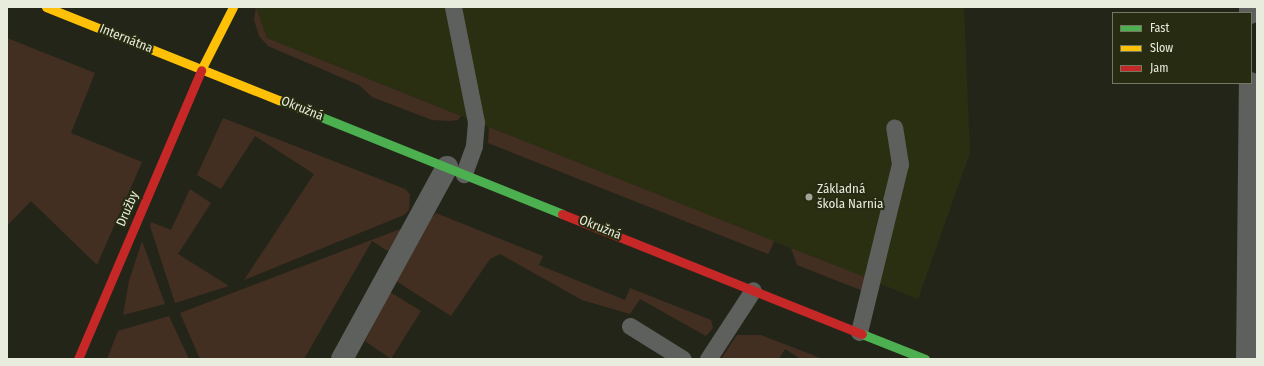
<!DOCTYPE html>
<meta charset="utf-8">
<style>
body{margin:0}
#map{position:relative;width:1264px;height:366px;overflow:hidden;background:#232518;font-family:"Fira Sans Condensed",sans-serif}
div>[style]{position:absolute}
.built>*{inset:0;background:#2b2f11}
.green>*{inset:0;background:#432f21}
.lane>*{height:17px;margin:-8.5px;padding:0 8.5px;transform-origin:8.5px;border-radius:8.5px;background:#5d605c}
.street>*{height:22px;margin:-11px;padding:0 11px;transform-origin:11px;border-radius:11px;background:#5d605c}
.fast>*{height:9px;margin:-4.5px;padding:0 4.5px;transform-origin:4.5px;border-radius:4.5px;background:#4caf50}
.slow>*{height:9px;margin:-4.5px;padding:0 4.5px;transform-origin:4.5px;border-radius:4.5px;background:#ffc107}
.jam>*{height:9px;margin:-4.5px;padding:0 4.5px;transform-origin:4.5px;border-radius:4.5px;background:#c62828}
.dots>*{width:11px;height:11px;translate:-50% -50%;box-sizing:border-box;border:2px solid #272b12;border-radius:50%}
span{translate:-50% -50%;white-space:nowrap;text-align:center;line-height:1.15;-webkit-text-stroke:4px #272b12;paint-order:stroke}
.street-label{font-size:13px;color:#e8ecdc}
.poi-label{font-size:13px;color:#e8ecdc}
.left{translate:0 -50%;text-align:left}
.frame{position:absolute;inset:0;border:8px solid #e8ecdc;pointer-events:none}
.legend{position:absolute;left:1112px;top:12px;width:140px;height:72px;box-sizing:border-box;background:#272b12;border:1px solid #747863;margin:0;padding:5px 7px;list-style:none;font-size:12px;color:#e8ecdc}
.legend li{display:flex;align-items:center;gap:8px;height:20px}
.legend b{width:20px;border:1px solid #747863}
</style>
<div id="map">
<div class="built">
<div style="clip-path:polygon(256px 7px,964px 7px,970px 153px,918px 299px,267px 38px)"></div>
</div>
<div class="green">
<div style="clip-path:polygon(256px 7px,267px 38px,461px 116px,458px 120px,450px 121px,432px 120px,372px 97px,359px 85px,268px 46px,259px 36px,254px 20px)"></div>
<div style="clip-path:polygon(7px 38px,95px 73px,71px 133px,142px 162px,97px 265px,31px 201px,7px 226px)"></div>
<div style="clip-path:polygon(223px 118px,405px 189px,410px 194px,409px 210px,404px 215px,244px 280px,314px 174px,255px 136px,221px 189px,197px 175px)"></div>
<div style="clip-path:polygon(489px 127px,774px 241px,770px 251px,768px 254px,488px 143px)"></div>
<div style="clip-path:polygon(190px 189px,211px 203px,178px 254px,229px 286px,175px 303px,150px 226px,151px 222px,171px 230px)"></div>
<div style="clip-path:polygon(436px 213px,543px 256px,539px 265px,625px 300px,630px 288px,711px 320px,713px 328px,706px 336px,640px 299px,630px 314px,582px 300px,500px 254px,490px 259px,451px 316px,396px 281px,429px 221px)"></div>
<div style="clip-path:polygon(403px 228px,389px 252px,372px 241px,304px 359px,200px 359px,180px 313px)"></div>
<div style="clip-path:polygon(142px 241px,165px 304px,123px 315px,129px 281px)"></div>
<div style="clip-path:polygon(791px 248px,867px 278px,863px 291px,797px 265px)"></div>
<div style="clip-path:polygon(390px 292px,421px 311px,391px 359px,365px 341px)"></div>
<div style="clip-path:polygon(169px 316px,189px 359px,107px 359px,118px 331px)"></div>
<div style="clip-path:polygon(737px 335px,761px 335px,823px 359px,801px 359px,785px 349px,779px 359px,721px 359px)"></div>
</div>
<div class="lane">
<div style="left:453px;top:7px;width:117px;rotate:78.7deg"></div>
<div style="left:476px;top:122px;width:24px;rotate:95deg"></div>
<div style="left:474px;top:146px;width:30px;rotate:110deg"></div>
<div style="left:630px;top:326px;width:62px;rotate:31.9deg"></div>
<div style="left:859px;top:332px;width:173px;rotate:-76.3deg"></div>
<div style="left:900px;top:164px;width:37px;rotate:-99deg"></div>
<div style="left:708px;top:359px;width:82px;rotate:-56.9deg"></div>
</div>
<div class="street">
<div style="left:1250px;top:13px;width:6px;rotate:-90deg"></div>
<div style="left:342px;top:359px;width:219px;rotate:-61.3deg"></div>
<div style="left:1247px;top:359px;width:276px;rotate:-89.4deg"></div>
</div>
<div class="fast">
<div style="left:279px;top:100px;width:305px;rotate:21.9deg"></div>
<div style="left:862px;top:334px;width:68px;rotate:21.6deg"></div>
</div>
<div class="slow">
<div style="left:46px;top:7px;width:251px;rotate:21.8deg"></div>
<div style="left:201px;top:70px;width:71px;rotate:-63.1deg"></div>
</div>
<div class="jam">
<div style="left:562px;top:214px;width:323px;rotate:21.8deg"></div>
<div style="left:78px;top:359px;width:314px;rotate:-66.9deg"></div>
</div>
<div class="dots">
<div style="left:809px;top:197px;background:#a3a697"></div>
</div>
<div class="street-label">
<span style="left:126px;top:39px;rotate:22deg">Internátna</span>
<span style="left:302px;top:109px;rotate:22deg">Okružná</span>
<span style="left:128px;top:209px;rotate:-67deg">Družby</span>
<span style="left:600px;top:228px;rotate:22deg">Okružná</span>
</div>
<div class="poi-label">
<span class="left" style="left:817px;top:197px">Základná<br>škola Narnia</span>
</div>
<div class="frame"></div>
<ul class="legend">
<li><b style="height:5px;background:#4caf50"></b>Fast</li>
<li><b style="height:5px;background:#ffc107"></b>Slow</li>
<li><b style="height:5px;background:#c62828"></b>Jam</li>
</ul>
</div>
